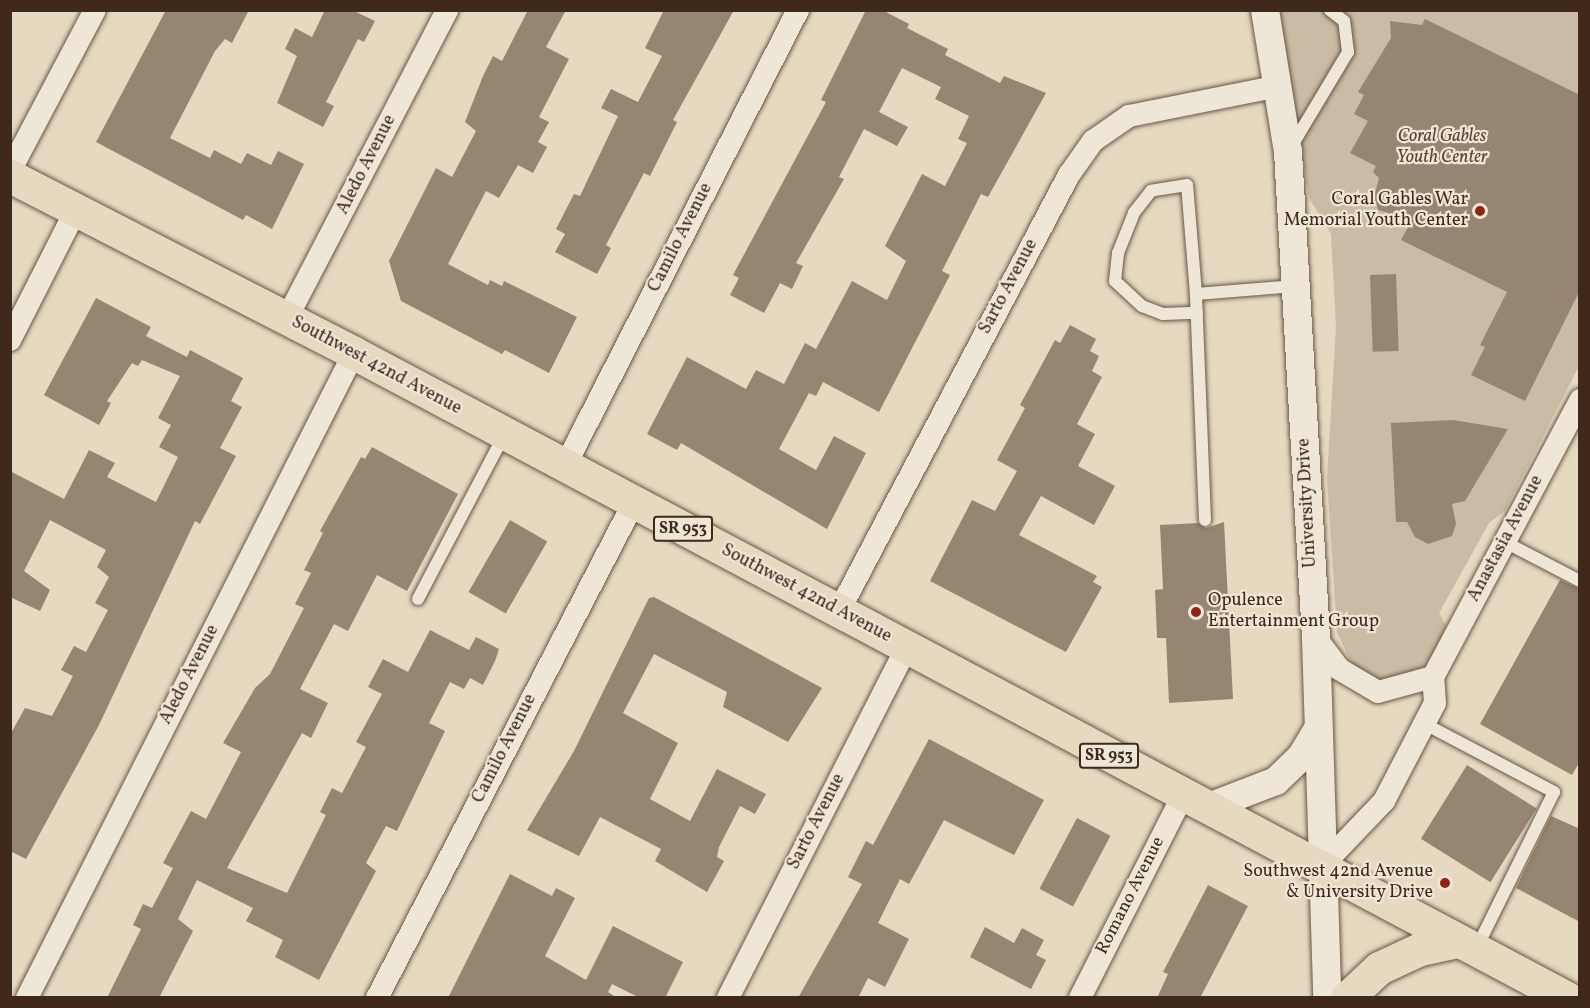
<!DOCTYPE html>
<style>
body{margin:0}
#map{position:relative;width:1590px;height:1008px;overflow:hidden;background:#e5d9c0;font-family:Vollkorn,serif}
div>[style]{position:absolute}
.green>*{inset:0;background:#c9bba4}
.building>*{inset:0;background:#968571;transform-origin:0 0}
.roads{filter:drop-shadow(0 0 2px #695544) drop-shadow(0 0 2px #695544)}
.service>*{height:12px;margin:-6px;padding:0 6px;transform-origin:6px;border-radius:6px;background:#eee6d6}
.minor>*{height:22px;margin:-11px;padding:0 11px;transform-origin:11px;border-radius:11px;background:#eee6d6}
.tertiary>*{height:28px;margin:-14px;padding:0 14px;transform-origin:14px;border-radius:14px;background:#eee6d6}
.primary>*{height:33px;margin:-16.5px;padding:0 16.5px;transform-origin:16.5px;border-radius:16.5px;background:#e5d9c0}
.dots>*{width:16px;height:16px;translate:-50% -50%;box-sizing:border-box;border:3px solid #eee6d6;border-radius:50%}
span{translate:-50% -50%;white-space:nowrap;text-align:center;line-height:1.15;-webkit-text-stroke:4.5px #eee6d6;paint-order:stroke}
.shield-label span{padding:2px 4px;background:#eee6d6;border:2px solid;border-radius:4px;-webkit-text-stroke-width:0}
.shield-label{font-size:16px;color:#40291b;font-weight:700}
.park-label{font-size:18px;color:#5b4636;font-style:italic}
.street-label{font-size:18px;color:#40291b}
.poi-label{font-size:18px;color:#40291b}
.right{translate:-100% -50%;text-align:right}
.left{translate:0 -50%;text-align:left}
.frame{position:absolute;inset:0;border:12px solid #40291b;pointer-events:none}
</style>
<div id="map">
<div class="green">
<div style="clip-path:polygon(1280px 11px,1579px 11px,1579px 366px,1505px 511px,1489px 523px,1439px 613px,1448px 629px,1435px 660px,1420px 673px,1380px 683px,1353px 667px,1337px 632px,1327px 478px,1336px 327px,1331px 234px,1309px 198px)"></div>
</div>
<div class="building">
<div style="clip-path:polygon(166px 10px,249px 10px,232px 43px,225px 39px,215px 51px,170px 138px,210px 158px,214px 150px,241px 164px,247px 153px,271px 165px,278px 151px,304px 164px,272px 229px,246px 215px,243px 220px,96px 142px)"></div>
<div style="clip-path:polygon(325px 10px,352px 10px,375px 21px,364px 42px,358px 39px,326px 102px,334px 106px,323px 127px,277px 103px,297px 56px,285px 49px,295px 28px,312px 37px)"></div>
<div style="clip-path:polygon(528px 10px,566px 10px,546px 47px,569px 59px,539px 117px,549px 122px,538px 142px,547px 147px,533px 173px,518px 165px,499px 198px,486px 191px,448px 264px,488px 285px,490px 280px,502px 286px,504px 281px,577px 317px,549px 373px,505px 350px,502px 354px,401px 301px,389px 261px,436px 168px,452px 177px,476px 131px,465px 122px,483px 76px,493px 56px,502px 61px)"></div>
<div style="clip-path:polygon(664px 10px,734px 10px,673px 120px,677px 122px,650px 176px,644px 173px,606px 245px,611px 248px,597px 274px,555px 252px,565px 234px,556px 229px,574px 194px,580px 196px,618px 116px,601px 108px,611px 89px,638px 102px,662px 56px,645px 48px)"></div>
<div style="clip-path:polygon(866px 10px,882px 10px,909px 24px,907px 28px,948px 49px,945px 55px,1000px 83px,1004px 76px,1046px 93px,988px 197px,981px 194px,942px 271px,950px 275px,879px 412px,823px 382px,816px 396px,809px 393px,779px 449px,816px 470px,834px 436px,866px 453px,827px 529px,681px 443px,677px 450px,647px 434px,687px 357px,746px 389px,756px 370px,784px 384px,805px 343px,816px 349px,852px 281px,887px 300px,906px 261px,885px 246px,922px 174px,945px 186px,967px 143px,958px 139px,969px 116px,935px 99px,941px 87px,902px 68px,879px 112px,908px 127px,897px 146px,864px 129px,839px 177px,844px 179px,796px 263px,803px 266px,792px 289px,780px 283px,764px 313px,730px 295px,739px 278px,733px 275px,826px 102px,821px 100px)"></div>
<div style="clip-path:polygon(1425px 19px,1580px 95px,1580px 290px,1525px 401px,1471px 375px,1485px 347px,1480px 345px,1507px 292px,1401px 240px,1412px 220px,1378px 210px,1374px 197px,1379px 178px,1373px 172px,1376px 166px,1350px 153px,1368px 121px,1354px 114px,1364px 95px,1358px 92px,1391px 38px,1390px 21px,1422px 25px)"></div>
<div style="left:1396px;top:274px;width:77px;height:26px;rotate:88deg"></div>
<div style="clip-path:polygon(96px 298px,151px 327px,146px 336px,187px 357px,190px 350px,243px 378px,231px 401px,242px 407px,220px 448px,236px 456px,200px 524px,195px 521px,99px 725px,26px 859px,10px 851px,10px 735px,25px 708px,52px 716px,73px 676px,61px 670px,74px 646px,86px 652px,108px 610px,95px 603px,109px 577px,97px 567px,106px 550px,50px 520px,24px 571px,50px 590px,40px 611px,10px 597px,10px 471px,64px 499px,89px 450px,115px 463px,107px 477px,156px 502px,178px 457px,159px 447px,171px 425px,158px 418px,180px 376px,142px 360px,138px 366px,132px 363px,107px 401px,111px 403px,99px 425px,44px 395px)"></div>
<div style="clip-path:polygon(1070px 325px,1096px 339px,1090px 351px,1099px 356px,1092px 371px,1102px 377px,1077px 424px,1095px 434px,1078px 466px,1115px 486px,1094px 525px,1041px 496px,1019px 535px,1097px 576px,1093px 582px,1102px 587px,1066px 652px,930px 581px,972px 500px,995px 511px,1017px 471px,997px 460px,1025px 408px,1020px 405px,1055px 340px,1060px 343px)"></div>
<div style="clip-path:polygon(1453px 420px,1508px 429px,1465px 501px,1452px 504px,1456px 524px,1452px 536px,1428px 544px,1415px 537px,1407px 522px,1396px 522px,1391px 423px)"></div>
<div style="clip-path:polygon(372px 447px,458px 494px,407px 591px,377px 575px,348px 631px,334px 624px,300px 689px,328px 703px,311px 738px,302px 733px,227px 868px,287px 893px,326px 815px,320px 812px,332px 788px,342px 793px,366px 747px,356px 742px,382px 694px,368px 687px,383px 659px,408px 672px,430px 630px,469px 650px,476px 637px,499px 649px,495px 661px,483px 685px,470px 678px,464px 689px,450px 682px,429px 723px,445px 731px,397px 831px,386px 826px,366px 863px,376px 871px,319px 980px,275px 957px,283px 940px,246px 921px,253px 908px,197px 880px,178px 919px,193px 931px,159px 998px,107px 998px,141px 929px,133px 925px,143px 904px,152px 908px,173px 868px,163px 863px,191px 811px,206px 819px,241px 752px,223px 743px,255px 688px,270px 674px,304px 608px,295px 604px,311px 573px,304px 570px,323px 533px,320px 531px,361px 457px,365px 459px)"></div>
<div style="left:510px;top:520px;width:43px;height:83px;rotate:30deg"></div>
<div style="clip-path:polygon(1224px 522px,1233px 699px,1169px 703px,1166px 638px,1157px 638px,1155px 590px,1163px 589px,1160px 525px,1198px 523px,1206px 528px)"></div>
<div style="clip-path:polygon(1560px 580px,1580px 589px,1580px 761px,1572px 775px,1480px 724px)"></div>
<div style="clip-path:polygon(654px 597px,822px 688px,788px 742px,723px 707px,727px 692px,654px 654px,623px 713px,678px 743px,650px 799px,690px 821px,717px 769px,766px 794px,755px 814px,740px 806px,719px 847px,717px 857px,724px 861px,707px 892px,655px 861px,661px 849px,600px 817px,579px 856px,527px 830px,574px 751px,649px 598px)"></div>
<div style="clip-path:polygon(929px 739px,1044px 800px,1014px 855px,944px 820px,909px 884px,900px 879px,878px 923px,909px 939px,885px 987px,868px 978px,858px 998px,798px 998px,862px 884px,848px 877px,866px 841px,873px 845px)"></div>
<div style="left:1467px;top:765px;width:82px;height:87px;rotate:32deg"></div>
<div style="clip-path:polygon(1551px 816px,1580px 829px,1580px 922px,1516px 888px)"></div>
<div style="left:1077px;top:818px;width:38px;height:80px;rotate:28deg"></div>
<div style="clip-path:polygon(510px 874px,552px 896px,556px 888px,575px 898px,545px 956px,586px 980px,613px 926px,683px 962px,665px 998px,640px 998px,612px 984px,608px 992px,617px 998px,448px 998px)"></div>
<div style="clip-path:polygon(1208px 885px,1248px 906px,1200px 998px,1157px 998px,1168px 974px,1163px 972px)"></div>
<div style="clip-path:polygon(985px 927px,1014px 943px,1022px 928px,1044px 940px,1036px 955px,1046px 960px,1031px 989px,970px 957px)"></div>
</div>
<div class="roads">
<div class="service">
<div style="left:1290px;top:149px;width:113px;rotate:-59.1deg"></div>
<div style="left:1348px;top:52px;width:31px;rotate:-97deg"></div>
<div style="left:1344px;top:21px;width:18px;rotate:-142deg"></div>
<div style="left:1196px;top:294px;width:109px;rotate:-94.7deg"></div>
<div style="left:1187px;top:185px;width:36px;rotate:171deg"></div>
<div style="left:1151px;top:191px;width:28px;rotate:128deg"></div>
<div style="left:1134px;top:213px;width:43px;rotate:111.8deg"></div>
<div style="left:1118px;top:253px;width:28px;rotate:96deg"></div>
<div style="left:1115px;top:281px;width:37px;rotate:43deg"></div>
<div style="left:1142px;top:306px;width:22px;rotate:21deg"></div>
<div style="left:1163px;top:314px;width:34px;rotate:-2deg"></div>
<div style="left:1205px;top:520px;width:226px;rotate:-92.3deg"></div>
<div style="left:1196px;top:294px;width:100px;rotate:-4.6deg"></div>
<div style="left:1505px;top:542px;width:85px;rotate:27.5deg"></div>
<div style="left:418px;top:599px;width:185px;rotate:-62.3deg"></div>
<div style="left:1425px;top:724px;width:146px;rotate:27.8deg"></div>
<div style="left:1554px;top:792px;width:173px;rotate:116.4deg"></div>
</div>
<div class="minor">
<div style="left:10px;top:171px;width:182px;rotate:-62.2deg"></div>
<div style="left:287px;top:318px;width:347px;rotate:-62.5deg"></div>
<div style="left:10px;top:340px;width:146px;rotate:-63.1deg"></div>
<div style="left:565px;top:466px;width:512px;rotate:-62.93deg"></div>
<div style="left:839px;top:611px;width:493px;rotate:-62.2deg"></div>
<div style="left:1069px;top:175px;width:42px;rotate:-54.8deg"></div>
<div style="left:1093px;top:141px;width:44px;rotate:-34.8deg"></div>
<div style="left:1129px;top:116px;width:153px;rotate:-11.3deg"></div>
<div style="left:1316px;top:638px;width:39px;rotate:53deg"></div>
<div style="left:1339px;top:669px;width:45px;rotate:30.5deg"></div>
<div style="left:1378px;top:692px;width:57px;rotate:-15.3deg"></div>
<div style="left:1320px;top:868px;width:93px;rotate:-46.3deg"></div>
<div style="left:1384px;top:801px;width:110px;rotate:-62.5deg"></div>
<div style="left:1435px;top:703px;width:26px;rotate:-94deg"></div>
<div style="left:1433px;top:677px;width:314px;rotate:-62deg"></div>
<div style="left:27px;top:998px;width:723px;rotate:-63.12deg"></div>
<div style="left:377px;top:998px;width:559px;rotate:-62.61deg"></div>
<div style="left:728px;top:998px;width:394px;rotate:-63deg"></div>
<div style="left:1080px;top:998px;width:228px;rotate:-63.1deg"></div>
</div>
<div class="tertiary">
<div style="left:1265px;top:10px;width:144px;rotate:80.8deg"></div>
<div style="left:1288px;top:152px;width:487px;rotate:86.7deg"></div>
<div style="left:1316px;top:638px;width:360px;rotate:88.2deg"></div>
<div style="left:1206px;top:808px;width:75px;rotate:-21.1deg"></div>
<div style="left:1276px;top:781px;width:35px;rotate:-44deg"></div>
<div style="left:1301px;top:757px;width:33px;rotate:-59deg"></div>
</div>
<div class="primary">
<div style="left:10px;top:176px;width:387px;rotate:27.2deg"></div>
<div style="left:354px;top:353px;width:1374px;rotate:28deg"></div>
<div style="left:1347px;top:998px;width:44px;rotate:-43.2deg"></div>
<div style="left:1379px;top:968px;width:45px;rotate:-24.9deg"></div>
<div style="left:1420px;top:949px;width:40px;rotate:-12deg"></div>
</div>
</div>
<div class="dots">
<div style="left:1480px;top:211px;background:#8f2418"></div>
<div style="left:1196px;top:612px;background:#8f2418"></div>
<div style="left:1445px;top:883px;background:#8f2418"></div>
</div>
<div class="shield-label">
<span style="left:683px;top:529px">SR 953</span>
<span style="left:1109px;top:756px">SR 953</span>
</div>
<div class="park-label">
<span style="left:1442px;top:148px">Coral Gables<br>Youth Center</span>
</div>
<div class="street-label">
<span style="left:367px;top:165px;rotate:-63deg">Aledo Avenue</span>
<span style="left:681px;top:238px;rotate:-63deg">Camilo Avenue</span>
<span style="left:1009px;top:287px;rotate:-62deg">Sarto Avenue</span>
<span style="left:376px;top:366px;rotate:28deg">Southwest 42nd Avenue</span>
<span style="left:1308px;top:503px;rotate:-93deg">University Drive</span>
<span style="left:1506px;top:539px;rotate:-62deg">Anastasia Avenue</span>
<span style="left:806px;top:594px;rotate:28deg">Southwest 42nd Avenue</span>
<span style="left:190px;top:675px;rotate:-63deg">Aledo Avenue</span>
<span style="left:505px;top:749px;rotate:-63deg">Camilo Avenue</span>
<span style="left:817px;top:822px;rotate:-63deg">Sarto Avenue</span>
<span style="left:1131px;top:896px;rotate:-63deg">Romano Avenue</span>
</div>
<div class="poi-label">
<span class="right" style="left:1468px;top:211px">Coral Gables War<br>Memorial Youth Center</span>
<span class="left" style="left:1208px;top:612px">Opulence<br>Entertainment Group</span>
<span class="right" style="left:1433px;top:883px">Southwest 42nd Avenue<br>&amp; University Drive</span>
</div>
<div class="frame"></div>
</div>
